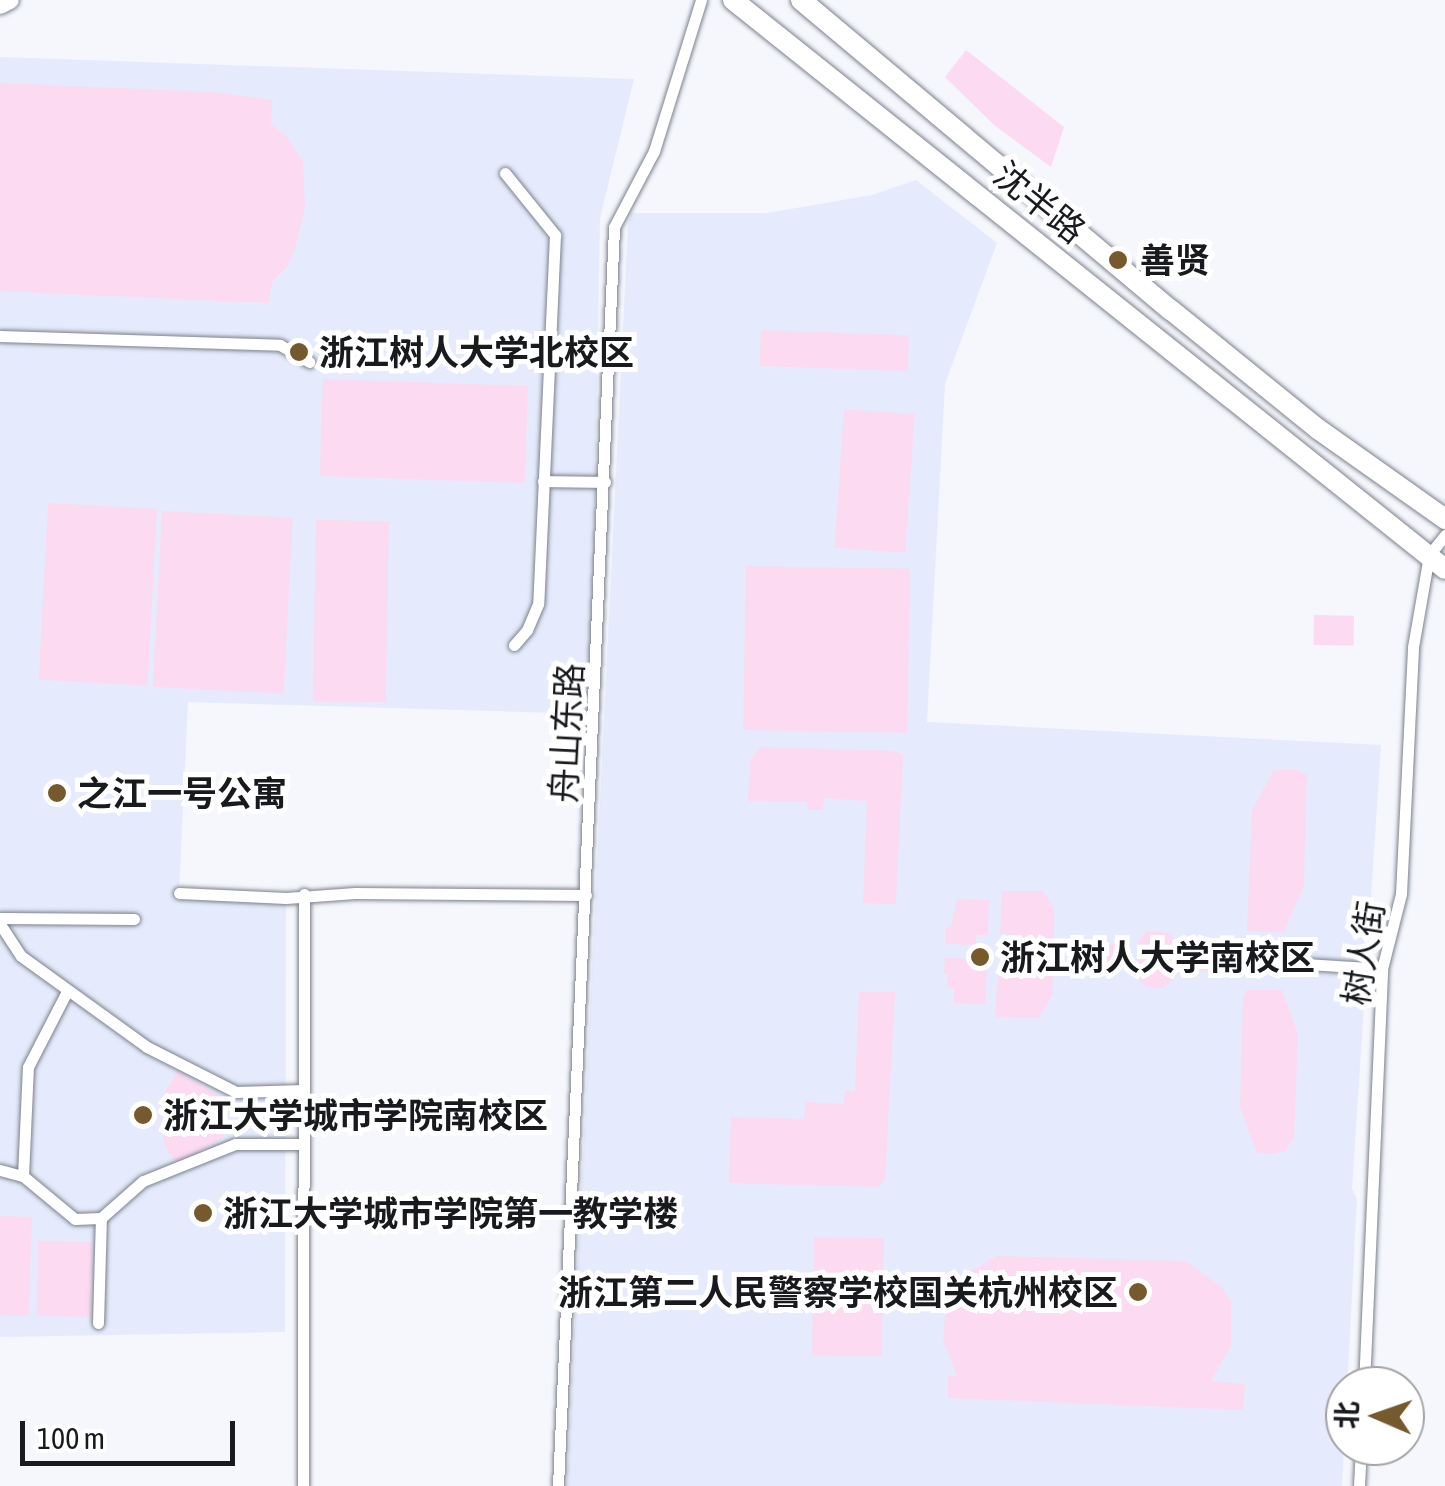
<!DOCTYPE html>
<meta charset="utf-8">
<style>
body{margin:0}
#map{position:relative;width:1445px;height:1486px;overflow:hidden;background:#f5f7fc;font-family:"Asap Condensed","Noto Sans SC",sans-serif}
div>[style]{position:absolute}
.built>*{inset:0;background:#e5ebfc}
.green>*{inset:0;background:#fcdaf2;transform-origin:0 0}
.roads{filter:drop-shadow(0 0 2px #7c818d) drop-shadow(0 0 2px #7c818d)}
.minor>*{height:11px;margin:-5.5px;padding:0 5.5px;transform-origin:5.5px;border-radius:5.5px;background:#fff}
.secondary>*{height:18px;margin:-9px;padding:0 9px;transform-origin:9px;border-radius:9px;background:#fff}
.primary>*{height:20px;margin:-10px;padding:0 10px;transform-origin:10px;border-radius:10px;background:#fff}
.dots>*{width:28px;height:28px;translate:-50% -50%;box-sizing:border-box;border:5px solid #fff;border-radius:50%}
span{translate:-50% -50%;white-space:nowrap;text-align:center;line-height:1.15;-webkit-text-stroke:10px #fff;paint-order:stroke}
.street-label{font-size:35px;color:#181a1e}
.poi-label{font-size:35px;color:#181a1e;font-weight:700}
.left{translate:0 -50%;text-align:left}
.right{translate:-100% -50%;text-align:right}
.north{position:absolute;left:1325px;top:1366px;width:100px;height:100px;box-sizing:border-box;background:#fff;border:2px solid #a3a3a5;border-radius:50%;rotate:272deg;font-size:28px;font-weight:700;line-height:40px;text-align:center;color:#181a1e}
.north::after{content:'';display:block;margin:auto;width:35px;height:45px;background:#76592c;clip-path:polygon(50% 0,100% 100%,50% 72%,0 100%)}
.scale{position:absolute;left:20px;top:1421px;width:215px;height:45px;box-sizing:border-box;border:5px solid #181a1e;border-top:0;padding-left:12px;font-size:30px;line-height:35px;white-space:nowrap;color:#181a1e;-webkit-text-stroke:8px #fff;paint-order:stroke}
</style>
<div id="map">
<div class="built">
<div style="clip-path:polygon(0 57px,634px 79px,600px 218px,591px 714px,188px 702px,179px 893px,286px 898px,285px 1332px,0 1337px)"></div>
<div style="clip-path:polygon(916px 180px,997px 243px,945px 384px,927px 722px,1381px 745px,1352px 1189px,1357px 1199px,1342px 1486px,567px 1486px,628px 224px,631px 213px,767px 213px,872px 195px)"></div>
</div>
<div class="green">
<div style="clip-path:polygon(966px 50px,1064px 127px,1051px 167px,994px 125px,945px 77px)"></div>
<div style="clip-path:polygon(0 83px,214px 92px,272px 100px,271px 124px,287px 137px,303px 162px,305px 207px,295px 248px,287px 267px,272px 281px,269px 303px,0 291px)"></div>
<div style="left:761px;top:330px;width:148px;height:36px;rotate:2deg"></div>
<div style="left:323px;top:379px;width:205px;height:97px;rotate:2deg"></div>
<div style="left:844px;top:409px;width:71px;height:139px;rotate:4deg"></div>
<div style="left:48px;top:503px;width:109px;height:177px;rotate:3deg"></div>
<div style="left:162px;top:511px;width:131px;height:176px;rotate:3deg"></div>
<div style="left:316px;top:520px;width:73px;height:181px;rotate:1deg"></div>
<div style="left:746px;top:566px;width:164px;height:164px;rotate:1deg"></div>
<div style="left:1314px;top:615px;width:40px;height:30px;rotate:1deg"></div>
<div style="clip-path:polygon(760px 747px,896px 751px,903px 756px,896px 904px,863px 903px,867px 801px,825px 798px,822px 810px,808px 810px,807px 802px,748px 801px,750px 761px)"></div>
<div style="clip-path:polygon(1274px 770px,1297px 770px,1307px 775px,1304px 885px,1284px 932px,1247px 931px,1252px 810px)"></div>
<div style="clip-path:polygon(1002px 891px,1043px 891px,1054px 908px,1054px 946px,1010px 946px,1011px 934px,1000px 934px)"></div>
<div style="clip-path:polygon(957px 899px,989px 900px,988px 935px,976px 935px,976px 945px,946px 944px,946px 928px,951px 927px)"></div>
<div style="clip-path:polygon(1146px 931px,1169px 933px,1177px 941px,1174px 979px,1163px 988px,1147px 987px,1139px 980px,1138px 943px)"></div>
<div style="left:1090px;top:943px;width:34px;height:25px;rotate:2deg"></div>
<div style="clip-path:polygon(1193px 947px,1281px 950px,1289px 963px,1281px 973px,1192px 971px)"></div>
<div style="clip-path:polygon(945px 958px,975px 959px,975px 970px,987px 970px,985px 1004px,954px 1003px,954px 988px,947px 987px,948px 974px,944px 974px)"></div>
<div style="clip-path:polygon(1011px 961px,1054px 962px,1052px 996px,1039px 1018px,995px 1017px,998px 972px,1010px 971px)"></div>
<div style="clip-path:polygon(1247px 990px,1282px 990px,1298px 1034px,1294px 1138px,1285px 1151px,1273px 1154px,1257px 1153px,1240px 1107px,1243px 997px)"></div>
<div style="clip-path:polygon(859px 992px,895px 992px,885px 1179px,879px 1187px,729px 1183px,731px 1117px,804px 1119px,806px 1102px,844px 1104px,845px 1090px,855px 1091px)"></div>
<div style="clip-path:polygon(177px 1071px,223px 1098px,223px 1137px,177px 1165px,163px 1142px,163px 1096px)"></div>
<div style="left:0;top:1216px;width:32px;height:99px;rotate:2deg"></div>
<div style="left:814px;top:1237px;width:70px;height:118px;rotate:1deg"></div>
<div style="left:38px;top:1241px;width:54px;height:75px;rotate:1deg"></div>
<div style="clip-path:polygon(996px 1256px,1185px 1261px,1222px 1287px,1231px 1302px,1231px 1346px,1211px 1381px,1245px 1384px,1243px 1410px,948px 1398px,948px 1376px,957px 1376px,943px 1339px,947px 1296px,959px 1279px)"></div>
</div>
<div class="roads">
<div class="minor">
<div style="left:505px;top:173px;width:80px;rotate:51.1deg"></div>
<div style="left:555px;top:235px;width:369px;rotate:92.6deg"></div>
<div style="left:538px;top:604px;width:28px;rotate:113deg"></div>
<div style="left:527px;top:630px;width:20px;rotate:131deg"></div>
<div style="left:0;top:336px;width:280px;rotate:1.8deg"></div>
<div style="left:280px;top:345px;width:34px;rotate:30deg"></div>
<div style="left:543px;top:481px;width:62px;rotate:0.9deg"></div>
<div style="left:179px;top:893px;width:107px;rotate:2.7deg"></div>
<div style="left:286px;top:898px;width:69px;rotate:-4.1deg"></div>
<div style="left:355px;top:893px;width:231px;rotate:0.5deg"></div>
<div style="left:0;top:918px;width:134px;rotate:0.4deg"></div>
<div style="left:0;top:924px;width:38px;rotate:57deg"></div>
<div style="left:21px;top:956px;width:155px;rotate:35.8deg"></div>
<div style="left:147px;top:1047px;width:100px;rotate:26.8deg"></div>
<div style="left:236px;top:1092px;width:68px;rotate:-1.7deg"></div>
<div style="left:1307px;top:964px;width:75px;rotate:3.8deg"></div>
<div style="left:0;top:1170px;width:24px;rotate:15deg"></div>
<div style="left:23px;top:1176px;width:67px;rotate:39.6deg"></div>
<div style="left:75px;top:1219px;width:26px;rotate:-2deg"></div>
<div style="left:23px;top:1176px;width:109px;rotate:-87.4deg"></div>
<div style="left:28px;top:1067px;width:85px;rotate:-62.8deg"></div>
<div style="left:98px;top:1323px;width:105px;rotate:-88.4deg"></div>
<div style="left:101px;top:1218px;width:56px;rotate:-41.4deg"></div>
<div style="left:143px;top:1181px;width:99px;rotate:-21.9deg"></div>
<div style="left:235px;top:1144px;width:69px"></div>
<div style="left:1364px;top:1386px;width:417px;rotate:-87.5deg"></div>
<div style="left:1382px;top:969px;width:77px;rotate:-75.8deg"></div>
<div style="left:1401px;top:894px;width:247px;rotate:-87.2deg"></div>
<div style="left:1413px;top:647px;width:93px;rotate:-80.1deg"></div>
<div style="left:1429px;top:555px;width:26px;rotate:-51deg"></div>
<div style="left:303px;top:1486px;width:592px;rotate:-89.9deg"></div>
<div style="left:558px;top:1486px;width:1260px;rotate:-87.45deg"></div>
<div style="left:614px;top:227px;width:86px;rotate:-62.2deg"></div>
<div style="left:654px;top:151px;width:158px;rotate:-72.7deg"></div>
<div style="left:1359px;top:1486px;width:40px;rotate:-87.1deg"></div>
</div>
<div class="secondary">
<div style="left:0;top:5px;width:11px;rotate:-27deg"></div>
</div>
<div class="primary">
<div style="left:733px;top:0;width:911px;rotate:38.63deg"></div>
<div style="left:801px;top:0;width:483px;rotate:40deg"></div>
<div style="left:1171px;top:310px;width:189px;rotate:39deg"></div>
<div style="left:1318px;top:429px;width:156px;rotate:35.3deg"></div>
</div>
</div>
<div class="dots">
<div style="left:1118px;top:260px;background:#76592c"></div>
<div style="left:299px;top:352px;background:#76592c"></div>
<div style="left:57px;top:793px;background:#76592c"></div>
<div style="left:980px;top:957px;background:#76592c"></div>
<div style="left:143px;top:1115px;background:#76592c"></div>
<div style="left:203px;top:1213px;background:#76592c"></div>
<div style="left:1138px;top:1292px;background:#76592c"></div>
</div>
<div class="street-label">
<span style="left:1040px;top:202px;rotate:39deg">沈半路</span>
<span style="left:566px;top:733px;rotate:-87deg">舟山东路</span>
<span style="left:1363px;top:953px;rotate:-81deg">树人街</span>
</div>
<div class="poi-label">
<span class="left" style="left:1140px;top:260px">善贤</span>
<span class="left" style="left:319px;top:352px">浙江树人大学北校区</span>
<span class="left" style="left:77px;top:793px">之江一号公寓</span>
<span class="left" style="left:1000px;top:957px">浙江树人大学南校区</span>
<span class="left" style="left:163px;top:1115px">浙江大学城市学院南校区</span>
<span class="left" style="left:223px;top:1213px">浙江大学城市学院第一教学楼</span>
<span class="right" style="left:1118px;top:1292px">浙江第二人民警察学校国关杭州校区</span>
</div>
<div class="north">北</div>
<div class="scale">100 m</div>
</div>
